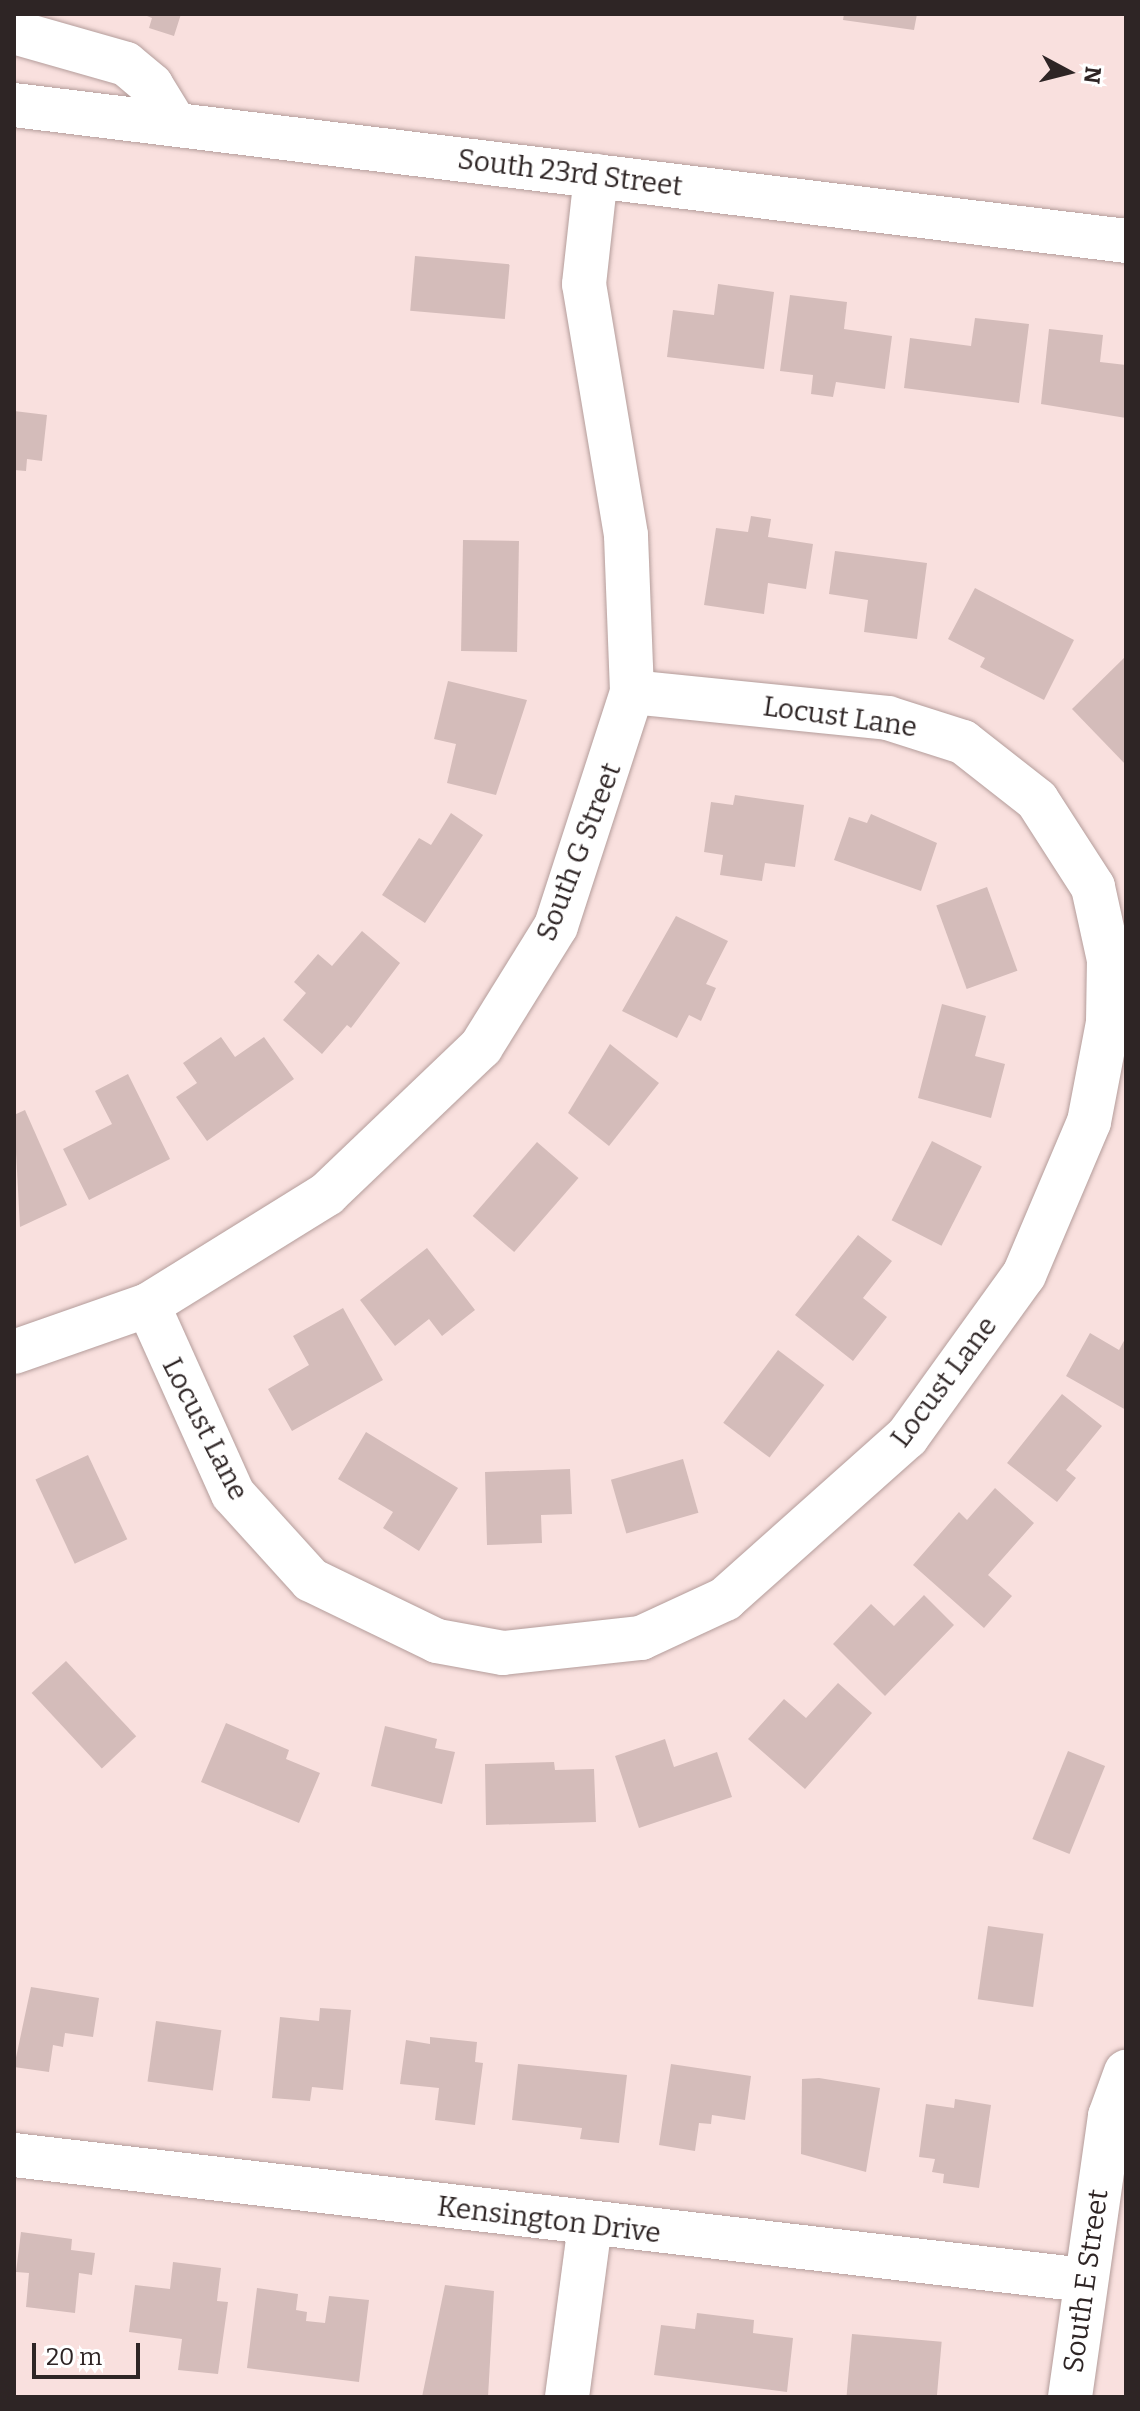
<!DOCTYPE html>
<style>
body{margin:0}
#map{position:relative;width:1140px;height:2411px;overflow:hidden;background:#f9e0de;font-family:Bitter,serif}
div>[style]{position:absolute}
.building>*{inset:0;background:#d4bcba;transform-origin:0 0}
.roads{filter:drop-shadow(0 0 2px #b49d9b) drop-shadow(0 0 2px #b49d9b)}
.minor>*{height:44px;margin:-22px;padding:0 22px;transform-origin:22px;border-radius:22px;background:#fff}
span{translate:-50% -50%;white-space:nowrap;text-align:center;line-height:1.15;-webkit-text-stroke:6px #fff;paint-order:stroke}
.street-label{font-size:28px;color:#2e2525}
.frame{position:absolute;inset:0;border:16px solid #2e2525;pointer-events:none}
.north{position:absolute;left:1028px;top:32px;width:80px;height:80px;-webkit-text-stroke:6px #fff;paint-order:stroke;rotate:97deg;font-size:22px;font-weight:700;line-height:32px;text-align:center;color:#2e2525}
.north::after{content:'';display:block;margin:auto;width:28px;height:36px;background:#2e2525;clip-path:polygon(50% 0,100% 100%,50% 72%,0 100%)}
.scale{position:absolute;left:32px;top:2343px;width:108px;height:36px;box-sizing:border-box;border:4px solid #2e2525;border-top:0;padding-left:10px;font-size:24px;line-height:28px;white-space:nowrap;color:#2e2525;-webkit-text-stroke:6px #fff;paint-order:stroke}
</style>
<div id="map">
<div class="building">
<div style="clip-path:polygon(142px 14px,181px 14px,174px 36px,149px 28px,152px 18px)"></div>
<div style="clip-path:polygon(844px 14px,917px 14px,914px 30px,843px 20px)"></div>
<div style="left:415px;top:256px;width:95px;height:55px;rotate:5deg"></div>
<div style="clip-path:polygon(718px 284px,774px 292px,764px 369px,667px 357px,673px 310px,714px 315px)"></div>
<div style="clip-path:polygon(790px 295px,847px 302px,844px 329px,892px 336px,885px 389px,836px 382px,833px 397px,811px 394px,813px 375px,780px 371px)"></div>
<div style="clip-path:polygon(975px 318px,1029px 324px,1019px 403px,904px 388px,910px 338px,971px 346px)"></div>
<div style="clip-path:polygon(1049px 329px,1103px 335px,1100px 362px,1126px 365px,1126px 418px,1041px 404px)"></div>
<div style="clip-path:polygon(14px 411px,47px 415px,42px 461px,27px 459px,26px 471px,14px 470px)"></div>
<div style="clip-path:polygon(751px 516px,771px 519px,768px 537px,813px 544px,806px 589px,768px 583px,764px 614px,704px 605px,716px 528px,748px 532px)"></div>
<div style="left:463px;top:540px;width:56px;height:111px;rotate:1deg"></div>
<div style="clip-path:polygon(835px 551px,927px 563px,917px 639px,864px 632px,868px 600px,829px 594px)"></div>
<div style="clip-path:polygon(975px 588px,1074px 640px,1044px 700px,980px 667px,985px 658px,948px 639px)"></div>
<div style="clip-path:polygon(1126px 656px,1126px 765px,1072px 709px)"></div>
<div style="clip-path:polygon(448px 681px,527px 700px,496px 795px,447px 783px,456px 744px,434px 739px)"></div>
<div style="clip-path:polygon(735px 795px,804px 805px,795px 867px,765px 863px,762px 881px,720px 875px,723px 855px,704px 852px,711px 802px,733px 805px)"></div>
<div style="clip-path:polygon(451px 813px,483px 835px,425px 923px,382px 895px,419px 838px,431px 845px)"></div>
<div style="clip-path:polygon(871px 814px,937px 843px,921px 891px,834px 860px,849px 817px,867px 823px)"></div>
<div style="left:987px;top:887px;width:89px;height:54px;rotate:70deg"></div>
<div style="clip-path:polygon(676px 916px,728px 941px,706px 984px,716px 988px,701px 1021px,689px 1015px,677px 1038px,622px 1011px)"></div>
<div style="clip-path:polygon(362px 931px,400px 963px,351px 1028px,347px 1025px,322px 1054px,283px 1020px,306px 993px,294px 982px,318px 954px,332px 966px)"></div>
<div style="clip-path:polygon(942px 1004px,986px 1016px,975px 1056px,1005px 1064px,991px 1118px,918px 1098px)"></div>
<div style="clip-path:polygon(221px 1037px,235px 1057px,264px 1037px,294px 1079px,207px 1141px,176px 1097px,197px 1083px,183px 1063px)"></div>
<div style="clip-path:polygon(610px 1044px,659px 1083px,609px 1146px,568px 1113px)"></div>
<div style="clip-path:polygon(128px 1074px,170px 1159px,89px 1200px,63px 1149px,112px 1124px,95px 1091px)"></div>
<div style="clip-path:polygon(25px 1110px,67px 1205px,20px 1227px,14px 1115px)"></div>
<div style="left:932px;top:1141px;width:56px;height:89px;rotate:27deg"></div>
<div style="left:537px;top:1142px;width:55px;height:98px;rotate:41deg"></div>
<div style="clip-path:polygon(858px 1235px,892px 1261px,863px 1298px,887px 1317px,853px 1361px,795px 1315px)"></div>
<div style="clip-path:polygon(427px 1248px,475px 1310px,442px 1336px,429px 1319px,395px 1346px,360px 1300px)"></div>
<div style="clip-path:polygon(343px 1308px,383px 1380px,292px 1431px,268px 1389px,309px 1365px,293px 1336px)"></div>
<div style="clip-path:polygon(1090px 1333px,1119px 1350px,1126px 1337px,1126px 1410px,1066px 1376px)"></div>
<div style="left:778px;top:1350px;width:58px;height:91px;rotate:37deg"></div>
<div style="clip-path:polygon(1062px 1394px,1102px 1426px,1066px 1470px,1076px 1478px,1057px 1502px,1007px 1463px)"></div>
<div style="clip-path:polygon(366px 1432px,458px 1488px,419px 1551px,383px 1528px,393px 1512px,338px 1479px)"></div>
<div style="left:88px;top:1455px;width:93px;height:58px;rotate:65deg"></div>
<div style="left:683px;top:1459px;width:56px;height:75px;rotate:74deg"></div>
<div style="clip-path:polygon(570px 1469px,572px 1514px,541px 1515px,542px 1543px,487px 1545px,485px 1472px)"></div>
<div style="clip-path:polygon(995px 1488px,1034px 1523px,988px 1575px,1012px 1596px,984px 1628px,913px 1565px,959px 1512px,967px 1520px)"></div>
<div style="clip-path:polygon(924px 1595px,954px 1625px,885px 1696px,833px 1644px,871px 1604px,894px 1626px)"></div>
<div style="left:66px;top:1661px;width:103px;height:47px;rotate:47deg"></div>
<div style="clip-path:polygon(838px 1683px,872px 1713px,805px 1789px,748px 1739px,784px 1699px,806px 1718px)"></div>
<div style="clip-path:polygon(226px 1723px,289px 1750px,286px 1759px,320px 1773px,299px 1823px,201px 1782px)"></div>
<div style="clip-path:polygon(385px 1726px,437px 1739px,435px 1748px,455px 1752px,442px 1804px,371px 1786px)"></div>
<div style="clip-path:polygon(665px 1739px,674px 1767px,717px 1752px,732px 1797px,639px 1828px,615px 1756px)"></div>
<div style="left:1068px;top:1751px;width:40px;height:95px;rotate:22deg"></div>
<div style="clip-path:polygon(554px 1762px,555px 1770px,594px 1769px,596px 1822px,486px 1825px,485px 1764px)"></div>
<div style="left:988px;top:1926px;width:56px;height:74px;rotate:8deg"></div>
<div style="clip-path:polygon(31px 1987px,99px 1998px,93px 2037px,65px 2033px,63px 2047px,53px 2045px,49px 2072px,14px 2067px)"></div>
<div style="clip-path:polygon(320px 2008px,351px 2010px,343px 2090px,312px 2087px,310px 2101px,272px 2098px,280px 2017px,319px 2021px)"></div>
<div style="left:156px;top:2021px;width:66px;height:61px;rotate:8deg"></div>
<div style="clip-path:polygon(430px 2037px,477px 2042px,475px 2062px,483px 2063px,475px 2125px,435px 2120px,439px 2088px,400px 2084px,406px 2040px,430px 2044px)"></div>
<div style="clip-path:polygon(518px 2064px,627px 2075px,619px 2143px,580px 2139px,582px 2128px,512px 2120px)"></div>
<div style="clip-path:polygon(671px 2064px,751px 2076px,745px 2120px,712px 2115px,711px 2124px,699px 2123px,695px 2151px,659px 2145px)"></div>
<div style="clip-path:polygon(819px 2078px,880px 2088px,866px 2172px,801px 2154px,802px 2079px)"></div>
<div style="clip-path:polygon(955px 2099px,991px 2105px,979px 2188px,943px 2183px,944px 2174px,932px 2172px,935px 2159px,919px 2157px,926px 2104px,954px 2108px)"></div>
<div style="clip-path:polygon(21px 2232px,72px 2239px,71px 2250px,95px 2253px,92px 2275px,79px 2273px,75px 2313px,26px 2307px,29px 2273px,16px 2272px)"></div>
<div style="clip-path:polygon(173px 2262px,221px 2268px,217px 2301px,228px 2302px,218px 2374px,178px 2370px,182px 2339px,129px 2332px,135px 2285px,170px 2289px)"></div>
<div style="clip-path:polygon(445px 2285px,494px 2291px,488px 2397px,422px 2397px)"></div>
<div style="clip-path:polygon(257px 2288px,298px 2294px,296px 2310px,307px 2312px,306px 2321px,325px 2323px,329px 2296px,369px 2300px,359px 2382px,247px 2368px)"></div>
<div style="clip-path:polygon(697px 2313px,754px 2320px,753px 2333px,793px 2338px,787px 2392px,654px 2375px,661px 2325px,695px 2329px)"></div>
<div style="left:852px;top:2334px;width:90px;height:63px;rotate:5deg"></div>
</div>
<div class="roads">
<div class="minor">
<div style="left:14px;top:32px;width:116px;rotate:15.9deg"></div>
<div style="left:126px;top:64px;width:33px;rotate:40deg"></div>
<div style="left:151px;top:85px;width:46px;rotate:58.4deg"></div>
<div style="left:14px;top:105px;width:1120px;rotate:6.97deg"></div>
<div style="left:148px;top:1305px;width:207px;rotate:65.8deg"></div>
<div style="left:233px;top:1494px;width:116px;rotate:47.8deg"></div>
<div style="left:311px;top:1580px;width:140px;rotate:25.8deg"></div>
<div style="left:437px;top:1641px;width:67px;rotate:10.3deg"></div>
<div style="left:503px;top:1653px;width:139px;rotate:-6.2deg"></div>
<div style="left:641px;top:1638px;width:93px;rotate:-24.9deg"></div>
<div style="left:725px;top:1599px;width:244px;rotate:-41.7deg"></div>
<div style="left:907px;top:1437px;width:200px;rotate:-54.2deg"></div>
<div style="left:1024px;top:1275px;width:166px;rotate:-67deg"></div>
<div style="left:1089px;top:1122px;width:102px;rotate:-79.2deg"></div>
<div style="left:1108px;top:1022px;width:62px;rotate:-89.1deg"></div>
<div style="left:1109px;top:960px;width:75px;rotate:-102.4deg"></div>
<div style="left:1093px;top:887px;width:103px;rotate:-122.8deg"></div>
<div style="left:1037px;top:800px;width:94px;rotate:-141.9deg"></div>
<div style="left:963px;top:742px;width:79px;rotate:-162.3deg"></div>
<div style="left:888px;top:718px;width:257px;rotate:-174.2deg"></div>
<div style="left:14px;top:1352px;width:142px;rotate:-19.3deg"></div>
<div style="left:148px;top:1305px;width:211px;rotate:-31.8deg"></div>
<div style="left:327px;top:1194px;width:213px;rotate:-43.7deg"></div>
<div style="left:481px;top:1047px;width:142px;rotate:-58.2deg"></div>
<div style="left:556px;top:926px;width:246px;rotate:-72deg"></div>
<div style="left:632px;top:692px;width:157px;rotate:-92.2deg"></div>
<div style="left:626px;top:535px;width:254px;rotate:-99.5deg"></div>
<div style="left:584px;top:284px;width:109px;rotate:-83.7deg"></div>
<div style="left:14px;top:2155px;width:1078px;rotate:6.66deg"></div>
<div style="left:567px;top:2397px;width:174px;rotate:-82.4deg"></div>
<div style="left:1070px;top:2397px;width:284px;rotate:-81.9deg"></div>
<div style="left:1110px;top:2116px;width:47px;rotate:-70deg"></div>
</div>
</div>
<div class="street-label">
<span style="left:570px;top:173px;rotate:7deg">South 23rd Street</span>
<span style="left:840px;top:717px;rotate:8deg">Locust Lane</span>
<span style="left:579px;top:852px;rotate:-69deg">South G Street</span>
<span style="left:944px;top:1382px;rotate:-53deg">Locust Lane</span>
<span style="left:205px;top:1429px;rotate:63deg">Locust Lane</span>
<span style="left:549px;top:2220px;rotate:7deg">Kensington Drive</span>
<span style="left:1086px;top:2281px;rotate:-82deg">South E Street</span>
</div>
<div class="frame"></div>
<div class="north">N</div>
<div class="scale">20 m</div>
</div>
